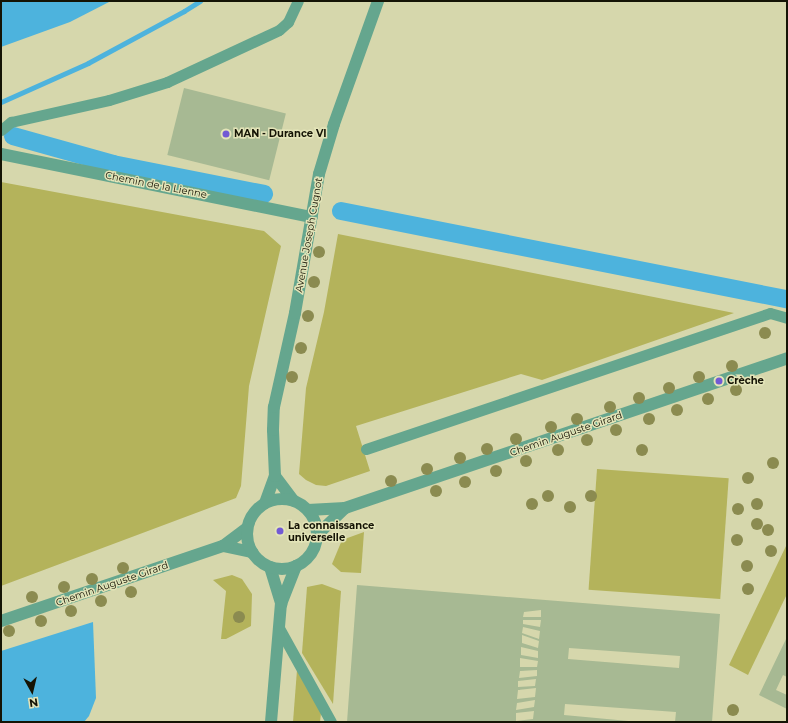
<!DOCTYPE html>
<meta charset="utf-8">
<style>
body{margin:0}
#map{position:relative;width:788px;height:723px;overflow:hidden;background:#d6d7ac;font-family:Montserrat,sans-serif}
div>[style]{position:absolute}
.green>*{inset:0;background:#b4b35b;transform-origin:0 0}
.water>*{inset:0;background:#4db3dd}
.stream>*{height:5px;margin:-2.5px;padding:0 2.5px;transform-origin:2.5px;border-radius:2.5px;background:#4db3dd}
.canal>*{height:18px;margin:-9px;padding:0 9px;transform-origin:9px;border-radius:9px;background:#4db3dd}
.building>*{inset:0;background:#a7b993;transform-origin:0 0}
.service>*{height:11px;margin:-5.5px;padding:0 5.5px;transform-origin:5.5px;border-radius:5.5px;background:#65a68e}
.minor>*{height:12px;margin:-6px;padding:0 6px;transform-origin:6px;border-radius:6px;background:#65a68e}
.tertiary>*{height:12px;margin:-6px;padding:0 6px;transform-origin:6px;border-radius:6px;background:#65a68e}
.tertiary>.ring{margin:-6px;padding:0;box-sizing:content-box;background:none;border:12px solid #65a68e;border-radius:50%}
.trees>*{width:12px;height:12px;margin:-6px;border-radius:50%;background:#8b8b50}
.dots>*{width:11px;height:11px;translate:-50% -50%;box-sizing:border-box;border:2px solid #e3e4b8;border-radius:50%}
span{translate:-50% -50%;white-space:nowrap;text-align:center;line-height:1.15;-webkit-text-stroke:3px #e3e4b8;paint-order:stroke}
.poi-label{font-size:10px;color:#151405;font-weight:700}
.left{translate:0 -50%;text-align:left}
.street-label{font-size:10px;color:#151405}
.frame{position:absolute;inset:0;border:2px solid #151405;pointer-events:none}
.north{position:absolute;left:12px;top:671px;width:40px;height:40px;-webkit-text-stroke:3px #e3e4b8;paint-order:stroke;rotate:172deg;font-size:11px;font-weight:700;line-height:16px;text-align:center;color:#151405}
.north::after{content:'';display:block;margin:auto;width:14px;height:18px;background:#151405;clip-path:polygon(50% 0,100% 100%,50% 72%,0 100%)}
</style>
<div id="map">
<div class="green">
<div style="clip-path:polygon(1px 182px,264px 231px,281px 246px,249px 386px,241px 486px,236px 498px,1px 586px)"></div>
<div style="clip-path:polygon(338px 234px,734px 313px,542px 380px,521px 374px,356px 426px,370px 471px,326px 486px,316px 485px,306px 480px,299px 474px,306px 388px,324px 312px)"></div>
<div style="left:597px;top:469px;width:132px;height:121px;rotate:4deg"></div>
<div style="clip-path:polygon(364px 532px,361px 573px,341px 572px,332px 564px,342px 540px)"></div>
<div style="clip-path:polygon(787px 544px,787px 594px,748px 675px,729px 665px)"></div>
<div style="clip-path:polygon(232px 575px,242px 579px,252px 594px,251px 626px,226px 639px,221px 639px,226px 591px,213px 580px)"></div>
<div style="clip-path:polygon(322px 584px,341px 591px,333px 704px,302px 653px,307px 587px)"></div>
<div style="clip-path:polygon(297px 670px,321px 713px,320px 722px,293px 722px)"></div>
</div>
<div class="water">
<div style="clip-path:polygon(1px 1px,111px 1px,70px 22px,1px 47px)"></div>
<div style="clip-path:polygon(93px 622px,96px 698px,89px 716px,84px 722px,1px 722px,1px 651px)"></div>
</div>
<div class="stream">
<div style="left:1px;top:102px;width:95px;rotate:-24.1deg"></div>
<div style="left:88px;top:63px;width:109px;rotate:-28.4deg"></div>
<div style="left:184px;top:11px;width:19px;rotate:-32deg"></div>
</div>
<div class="canal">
<div style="left:13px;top:136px;width:104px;rotate:15.6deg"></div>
<div style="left:113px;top:164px;width:154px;rotate:11.2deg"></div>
<div style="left:341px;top:211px;width:455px;rotate:11.2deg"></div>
</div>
<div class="building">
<div style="left:184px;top:88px;width:105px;height:69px;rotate:14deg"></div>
<div style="clip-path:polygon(evenodd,357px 585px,720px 614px,712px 722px,675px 722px,676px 712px,565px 704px,564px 715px,639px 722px,347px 722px,357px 585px,541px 610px,541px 617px,523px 617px,524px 612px,541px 610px,357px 585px,523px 620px,541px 620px,540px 627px,523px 624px,523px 620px,357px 585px,523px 627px,540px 631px,539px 639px,522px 633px,523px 627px,357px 585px,522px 635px,539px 641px,538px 648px,522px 643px,522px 635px,357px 585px,521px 647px,538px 651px,538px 658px,521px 655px,521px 647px,357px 585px,569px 648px,680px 656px,679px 668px,568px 659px,569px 648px,357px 585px,520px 658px,538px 661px,537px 667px,520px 667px,520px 658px,357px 585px,537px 670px,537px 676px,519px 678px,520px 671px,537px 670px,357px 585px,536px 679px,535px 686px,518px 687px,518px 681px,536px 679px,357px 585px,536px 688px,535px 697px,517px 699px,518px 690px,536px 688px,357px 585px,535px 700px,534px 707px,516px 710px,517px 703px,535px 700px,357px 585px,534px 711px,533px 719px,516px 721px,516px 713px,534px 711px)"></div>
<div style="clip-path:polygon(787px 637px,787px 677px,783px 675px,776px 690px,787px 695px,787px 709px,759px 695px)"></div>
</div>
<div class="service">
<div style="left:1px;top:130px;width:13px;rotate:-39deg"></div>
<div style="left:11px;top:122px;width:100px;rotate:-12.7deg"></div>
<div style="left:109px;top:100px;width:61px;rotate:-17.2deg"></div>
<div style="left:167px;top:82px;width:123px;rotate:-24.9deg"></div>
<div style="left:279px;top:30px;width:12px;rotate:-42deg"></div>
<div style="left:288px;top:22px;width:23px;rotate:-65deg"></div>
<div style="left:366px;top:449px;width:426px;rotate:-18.6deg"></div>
<div style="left:770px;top:313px;width:18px;rotate:16deg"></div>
<div style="left:279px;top:628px;width:107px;rotate:61deg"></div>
</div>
<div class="minor">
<div style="left:223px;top:546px;width:30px;rotate:12deg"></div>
<div style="left:270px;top:567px;width:39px;rotate:73deg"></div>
<div style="left:1px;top:621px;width:234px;rotate:-18.7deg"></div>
<div style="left:223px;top:546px;width:30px;rotate:-37deg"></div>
<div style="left:271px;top:722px;width:118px;rotate:-85.2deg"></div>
<div style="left:281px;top:604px;width:41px;rotate:-68.5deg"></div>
</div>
<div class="tertiary">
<div style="left:1px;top:154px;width:317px;rotate:11.5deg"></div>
<div style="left:275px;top:476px;width:31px;rotate:53deg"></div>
<div class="ring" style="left:247px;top:499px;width:58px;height:58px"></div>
<div style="left:265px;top:503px;width:29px;rotate:-70deg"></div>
<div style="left:275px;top:476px;width:46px;rotate:-92.5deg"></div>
<div style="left:273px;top:430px;width:23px;rotate:-88deg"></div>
<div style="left:274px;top:407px;width:96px;rotate:-77.4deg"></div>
<div style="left:295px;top:313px;width:141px;rotate:-80.2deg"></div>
<div style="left:319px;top:174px;width:52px;rotate:-73.3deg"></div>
<div style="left:334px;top:124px;width:131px;rotate:-70.3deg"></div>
<div style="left:308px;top:510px;width:37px;rotate:-3deg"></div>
<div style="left:345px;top:508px;width:467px;rotate:-18.7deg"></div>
<div style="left:317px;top:535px;width:39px;rotate:-44deg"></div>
</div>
<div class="trees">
<div style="left:319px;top:252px"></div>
<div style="left:314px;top:282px"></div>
<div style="left:308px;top:316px"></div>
<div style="left:765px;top:333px"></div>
<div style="left:301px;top:348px"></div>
<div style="left:732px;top:366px"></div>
<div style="left:292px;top:377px"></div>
<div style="left:699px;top:377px"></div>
<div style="left:669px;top:388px"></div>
<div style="left:736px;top:390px"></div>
<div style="left:639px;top:398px"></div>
<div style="left:708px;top:399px"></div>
<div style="left:610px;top:407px"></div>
<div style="left:677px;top:410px"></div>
<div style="left:577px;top:419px"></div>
<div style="left:649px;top:419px"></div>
<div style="left:551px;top:427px"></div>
<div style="left:616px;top:430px"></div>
<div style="left:516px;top:439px"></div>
<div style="left:587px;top:440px"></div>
<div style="left:487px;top:449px"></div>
<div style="left:558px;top:450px"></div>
<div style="left:642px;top:450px"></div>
<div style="left:460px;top:458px"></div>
<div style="left:526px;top:461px"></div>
<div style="left:773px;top:463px"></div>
<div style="left:427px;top:469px"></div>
<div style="left:496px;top:471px"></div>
<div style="left:748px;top:478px"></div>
<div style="left:391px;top:481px"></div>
<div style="left:465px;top:482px"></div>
<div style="left:436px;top:491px"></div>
<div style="left:548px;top:496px"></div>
<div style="left:591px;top:496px"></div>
<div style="left:532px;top:504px"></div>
<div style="left:757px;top:504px"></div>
<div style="left:570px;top:507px"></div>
<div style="left:738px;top:509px"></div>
<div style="left:757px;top:524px"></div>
<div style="left:768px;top:530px"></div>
<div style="left:737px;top:540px"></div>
<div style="left:771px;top:551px"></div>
<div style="left:747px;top:566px"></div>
<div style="left:123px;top:568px"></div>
<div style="left:92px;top:579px"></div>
<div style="left:64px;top:587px"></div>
<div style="left:748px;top:589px"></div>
<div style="left:131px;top:592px"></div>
<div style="left:32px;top:597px"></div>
<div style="left:101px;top:601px"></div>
<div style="left:71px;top:611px"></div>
<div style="left:239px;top:617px"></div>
<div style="left:41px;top:621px"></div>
<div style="left:9px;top:631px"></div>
<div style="left:733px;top:710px"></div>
</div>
<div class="dots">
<div style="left:226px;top:134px;background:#725ad4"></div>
<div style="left:719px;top:381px;background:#725ad4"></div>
<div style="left:280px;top:531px;background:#725ad4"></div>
</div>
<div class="poi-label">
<span class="left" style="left:234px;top:134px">MAN - Durance VI</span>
<span class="left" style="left:727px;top:381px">Crèche</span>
<span class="left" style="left:288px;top:531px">La connaissance<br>universelle</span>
</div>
<div class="street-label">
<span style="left:156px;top:185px;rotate:11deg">Chemin de la Lienne</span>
<span style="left:309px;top:235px;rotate:-80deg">Avenue Joseph Cugnot</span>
<span style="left:566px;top:434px;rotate:-19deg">Chemin Auguste Girard</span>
<span style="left:112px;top:584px;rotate:-19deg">Chemin Auguste Girard</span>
</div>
<div class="frame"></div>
<div class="north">N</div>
</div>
